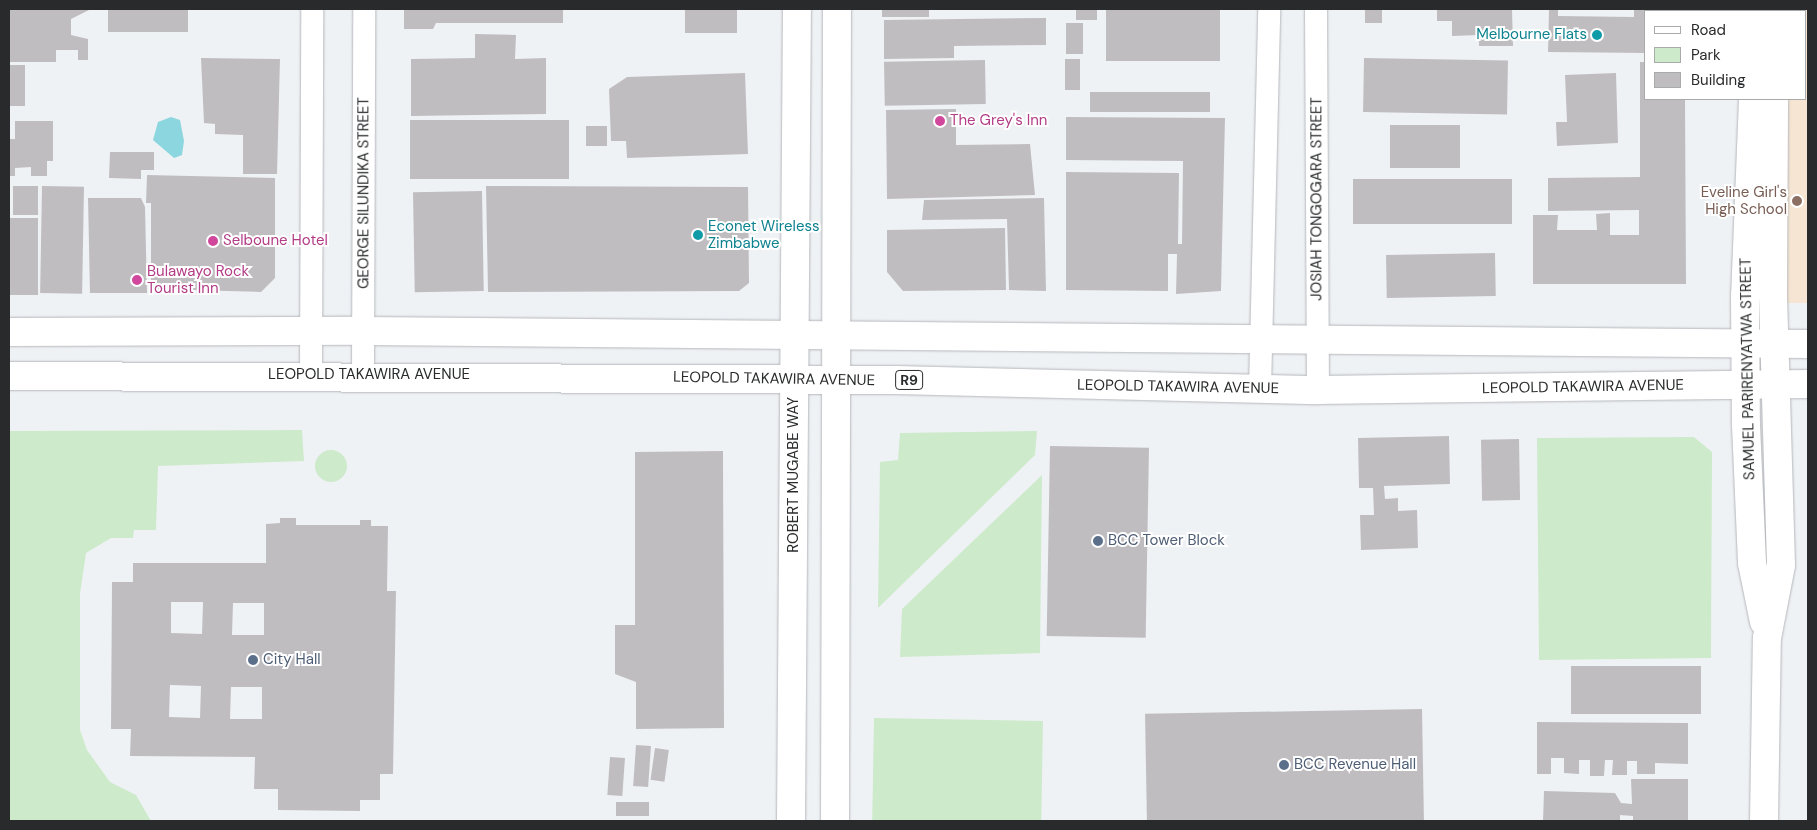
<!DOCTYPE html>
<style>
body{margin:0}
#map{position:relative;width:1817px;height:830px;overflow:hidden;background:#eff2f5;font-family:"DM Sans",sans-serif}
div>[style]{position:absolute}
.education>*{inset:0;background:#f5e5d2}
.green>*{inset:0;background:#cdeacb;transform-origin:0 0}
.round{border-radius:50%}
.water>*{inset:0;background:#8cd6df}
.building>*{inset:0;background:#c0bdc1;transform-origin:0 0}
.roads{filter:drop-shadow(0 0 1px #b5b7bb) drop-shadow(0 0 1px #b5b7bb)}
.minor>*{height:22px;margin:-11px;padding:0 11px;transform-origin:11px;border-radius:11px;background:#fff}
.tertiary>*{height:28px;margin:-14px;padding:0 14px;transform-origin:14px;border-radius:14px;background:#fff}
.secondary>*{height:28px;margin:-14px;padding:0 14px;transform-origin:14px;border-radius:14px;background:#fff}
.trunk>*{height:28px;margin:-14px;padding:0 14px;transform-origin:14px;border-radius:14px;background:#fff}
.dots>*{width:14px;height:14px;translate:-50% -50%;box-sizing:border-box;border:2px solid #fff;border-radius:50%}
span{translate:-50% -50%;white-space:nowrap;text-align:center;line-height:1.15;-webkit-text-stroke:4px #fff;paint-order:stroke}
.shield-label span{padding:1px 4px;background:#fff;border:1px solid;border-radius:4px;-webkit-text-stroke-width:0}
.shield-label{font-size:14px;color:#292a2b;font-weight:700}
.culture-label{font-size:15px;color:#0d838f}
.right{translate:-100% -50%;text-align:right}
.left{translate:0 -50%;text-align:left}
.hotel-label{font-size:15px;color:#b23c85}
.education-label{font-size:15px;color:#785e54}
.street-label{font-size:15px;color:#292a2b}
.service-label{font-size:15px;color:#4e5e75}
.frame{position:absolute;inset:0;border:10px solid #292a2b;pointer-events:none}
.legend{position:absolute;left:1644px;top:10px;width:162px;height:90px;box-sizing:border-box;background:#fff;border:1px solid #a9aaaa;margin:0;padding:6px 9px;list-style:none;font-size:15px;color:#292a2b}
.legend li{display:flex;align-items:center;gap:10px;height:25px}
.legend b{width:25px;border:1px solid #a9aaaa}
</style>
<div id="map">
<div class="education">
<div style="clip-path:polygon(1784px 9px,1808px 9px,1808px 303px,1786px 303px,1785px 99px,1806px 99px,1806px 11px)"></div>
</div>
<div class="green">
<div style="clip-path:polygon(302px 430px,304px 461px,158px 466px,156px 530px,134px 530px,133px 538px,111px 538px,86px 553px,80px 594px,80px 730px,87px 750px,110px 782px,136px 795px,151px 821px,9px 821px,9px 431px)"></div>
<div style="clip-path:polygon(1037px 431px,1035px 455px,878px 608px,880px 462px,898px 460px,900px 433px)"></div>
<div style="clip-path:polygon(1694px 437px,1712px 452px,1711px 658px,1539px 660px,1537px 438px)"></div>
<div class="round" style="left:315px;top:450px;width:32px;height:32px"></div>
<div style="clip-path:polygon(1042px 475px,1040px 653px,900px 657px,902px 609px)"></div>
<div style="left:874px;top:718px;width:169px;height:103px;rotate:1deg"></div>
</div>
<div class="water">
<div style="clip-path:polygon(171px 117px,180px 120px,184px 141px,182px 155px,174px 158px,153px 140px,158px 122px)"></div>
</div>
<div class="building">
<div style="clip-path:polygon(9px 9px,91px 9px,71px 19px,71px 35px,88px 39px,88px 60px,78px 60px,78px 50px,56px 50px,56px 62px,9px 62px)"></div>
<div style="left:108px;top:9px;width:80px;height:23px"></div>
<div style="clip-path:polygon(404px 9px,563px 9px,563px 23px,436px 23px,433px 29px,404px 29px)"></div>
<div style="left:685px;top:9px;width:52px;height:24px"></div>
<div style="left:882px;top:9px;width:47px;height:8px"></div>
<div style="left:1076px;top:9px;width:21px;height:11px"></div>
<div style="left:1106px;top:9px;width:114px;height:52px"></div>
<div style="left:1365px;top:9px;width:17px;height:14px"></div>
<div style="clip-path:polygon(1437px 9px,1512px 9px,1513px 46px,1479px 46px,1479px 35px,1452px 36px,1452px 21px,1437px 21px)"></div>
<div style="clip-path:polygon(1549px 9px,1558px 9px,1558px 16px,1634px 17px,1634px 9px,1678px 9px,1646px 11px,1646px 53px,1548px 52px)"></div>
<div style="clip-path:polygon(1046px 18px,1046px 45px,954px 46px,954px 58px,884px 59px,884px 20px)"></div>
<div style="left:1066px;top:23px;width:17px;height:31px"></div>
<div style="clip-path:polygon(475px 34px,516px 35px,515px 59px,546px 58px,546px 114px,411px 116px,411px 59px,475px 58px)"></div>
<div style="clip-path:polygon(201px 58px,280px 59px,277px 174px,243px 174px,243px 135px,215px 134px,215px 124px,204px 123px)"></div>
<div style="left:1364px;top:58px;width:144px;height:54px;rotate:1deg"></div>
<div style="left:1065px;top:59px;width:15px;height:31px"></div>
<div style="left:985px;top:60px;width:44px;height:101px;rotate:89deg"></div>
<div style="clip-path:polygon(1640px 62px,1646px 62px,1646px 99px,1685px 99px,1686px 284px,1533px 284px,1533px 215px,1558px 215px,1557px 230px,1597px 230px,1596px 214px,1610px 213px,1610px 235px,1639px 235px,1639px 210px,1548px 211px,1548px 178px,1640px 177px)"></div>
<div style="left:9px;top:65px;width:16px;height:41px"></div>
<div style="clip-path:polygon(745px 73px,748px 154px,627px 158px,626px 141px,611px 141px,609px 89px,627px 77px)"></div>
<div style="clip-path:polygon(1616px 73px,1618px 143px,1557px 146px,1556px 122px,1567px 122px,1565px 75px)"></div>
<div style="left:1090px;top:92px;width:120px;height:20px"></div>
<div style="clip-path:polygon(956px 109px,956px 145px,1030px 144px,1035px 195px,887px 199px,886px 110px)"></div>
<div style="clip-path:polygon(1066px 117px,1225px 118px,1221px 291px,1176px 294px,1177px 254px,1168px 254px,1168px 291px,1066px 290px,1066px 172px,1179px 173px,1178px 244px,1182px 244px,1183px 161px,1066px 160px)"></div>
<div style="left:410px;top:120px;width:159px;height:59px"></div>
<div style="clip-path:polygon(15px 121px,53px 121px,53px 161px,47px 161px,47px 176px,31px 176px,31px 167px,15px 168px,15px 176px,9px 176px,9px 139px,15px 139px)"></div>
<div style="left:1460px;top:125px;width:43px;height:70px;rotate:90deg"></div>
<div style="left:586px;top:126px;width:21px;height:20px"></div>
<div style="clip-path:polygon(110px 152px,154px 152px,154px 170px,141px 170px,141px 179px,109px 178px)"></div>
<div style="clip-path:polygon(147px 175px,275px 178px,275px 278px,261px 292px,151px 289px,151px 203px,146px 203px)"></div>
<div style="left:1512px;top:179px;width:45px;height:159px;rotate:90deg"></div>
<div style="left:13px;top:186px;width:25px;height:29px"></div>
<div style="left:42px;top:186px;width:42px;height:107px;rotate:1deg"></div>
<div style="clip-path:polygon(486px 186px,748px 187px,749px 283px,739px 291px,488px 292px)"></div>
<div style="left:482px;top:191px;width:100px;height:69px;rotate:89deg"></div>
<div style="clip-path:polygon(88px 198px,141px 198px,145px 207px,147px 293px,90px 293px)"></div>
<div style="clip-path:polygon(1044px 198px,1046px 291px,1009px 290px,1007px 219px,922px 220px,924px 200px)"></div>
<div style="left:9px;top:218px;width:29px;height:77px"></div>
<div style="clip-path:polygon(1005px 228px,1006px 290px,903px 291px,887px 272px,887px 230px)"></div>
<div style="left:1495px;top:253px;width:43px;height:109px;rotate:89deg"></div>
<div style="clip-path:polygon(1449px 436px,1450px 484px,1384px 486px,1385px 499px,1398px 498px,1398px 511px,1417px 510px,1418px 548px,1361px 550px,1360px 515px,1374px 515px,1373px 488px,1359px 488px,1358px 438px)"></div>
<div style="left:1519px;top:439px;width:61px;height:38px;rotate:89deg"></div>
<div style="left:1050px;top:446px;width:99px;height:190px;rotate:1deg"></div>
<div style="clip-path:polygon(723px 451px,724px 728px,636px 729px,636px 682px,615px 674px,615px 625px,635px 625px,635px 452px)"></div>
<div style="clip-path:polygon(evenodd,280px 518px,296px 518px,296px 525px,360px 525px,360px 520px,371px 520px,371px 526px,388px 526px,387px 591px,396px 591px,393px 774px,380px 774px,380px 800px,360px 800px,360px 811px,278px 810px,278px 789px,254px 789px,255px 757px,130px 756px,131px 729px,111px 729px,112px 582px,133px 582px,133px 563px,266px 563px,266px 524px,280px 523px,280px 518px,171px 602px,203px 602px,202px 634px,171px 633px,171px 602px,280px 518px,233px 603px,264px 603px,264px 635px,232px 635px,233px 603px,280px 518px,170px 685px,201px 686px,200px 718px,169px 717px,170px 685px,280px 518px,231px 687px,262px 687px,262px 719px,230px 719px,231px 687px)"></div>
<div style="left:1571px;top:666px;width:130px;height:48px"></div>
<div style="left:1422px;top:709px;width:112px;height:277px;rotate:89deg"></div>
<div style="clip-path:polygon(1537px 722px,1688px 723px,1688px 764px,1655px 763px,1655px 774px,1637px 774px,1637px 761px,1627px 761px,1627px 775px,1612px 775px,1613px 760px,1605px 760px,1604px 776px,1590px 776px,1590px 760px,1579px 760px,1579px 774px,1564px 773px,1564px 758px,1551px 758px,1551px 774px,1537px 774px)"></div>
<div style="left:636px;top:745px;width:15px;height:41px;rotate:4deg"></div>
<div style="left:655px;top:748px;width:14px;height:32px;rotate:8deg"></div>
<div style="left:610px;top:757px;width:15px;height:38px;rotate:4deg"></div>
<div style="clip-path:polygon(1631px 779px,1688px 779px,1688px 821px,1633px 821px,1633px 816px,1620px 815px,1620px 821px,1543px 821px,1544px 791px,1615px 793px,1621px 803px,1632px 804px)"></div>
<div style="left:616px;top:802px;width:33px;height:14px"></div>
</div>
<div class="roads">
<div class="minor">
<div style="left:1316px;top:9px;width:381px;rotate:89.7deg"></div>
<div style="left:311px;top:375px;width:366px;rotate:-89.8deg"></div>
<div style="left:363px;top:376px;width:367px;rotate:-89.8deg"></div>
<div style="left:1260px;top:389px;width:380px;rotate:-88.6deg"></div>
</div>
<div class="tertiary">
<div style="left:1754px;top:11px;width:2px;rotate:-90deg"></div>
<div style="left:1775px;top:11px;width:2px;rotate:-90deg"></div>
<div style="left:1753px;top:99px;width:196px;rotate:92.3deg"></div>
<div style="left:1745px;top:295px;width:130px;rotate:89.6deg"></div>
<div style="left:1746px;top:425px;width:138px;rotate:87.5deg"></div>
<div style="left:1752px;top:563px;width:60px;rotate:78.5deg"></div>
<div style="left:1764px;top:821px;width:183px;rotate:-89.1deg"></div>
<div style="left:1767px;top:638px;width:74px;rotate:-79.1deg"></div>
<div style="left:1781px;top:565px;width:269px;rotate:-91.7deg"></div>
<div style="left:1773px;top:296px;width:197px;rotate:-89.7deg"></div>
</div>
<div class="secondary">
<div style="left:791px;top:821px;width:812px;rotate:-89.58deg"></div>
<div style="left:835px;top:821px;width:812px;rotate:-89.86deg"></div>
</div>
<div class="trunk">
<div style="left:9px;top:332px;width:355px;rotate:-0.2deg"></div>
<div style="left:364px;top:331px;width:1444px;rotate:0.52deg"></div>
<div style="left:9px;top:376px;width:887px;rotate:0.26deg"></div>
<div style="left:896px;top:380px;width:422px;rotate:1.4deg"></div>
<div style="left:1318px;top:390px;width:490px;rotate:-0.7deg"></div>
</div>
</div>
<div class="dots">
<div style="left:1597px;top:35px;background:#0f9aa8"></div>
<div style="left:940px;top:121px;background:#d1479c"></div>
<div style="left:1797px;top:201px;background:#8d6e63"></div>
<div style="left:698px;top:235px;background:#0f9aa8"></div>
<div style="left:213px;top:241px;background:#d1479c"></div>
<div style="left:137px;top:280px;background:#d1479c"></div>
<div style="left:1098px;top:541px;background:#5c6f8a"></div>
<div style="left:253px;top:660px;background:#5c6f8a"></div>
<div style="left:1284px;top:765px;background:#5c6f8a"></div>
</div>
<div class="shield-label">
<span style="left:909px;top:380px">R9</span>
</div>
<div class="culture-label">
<span class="right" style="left:1587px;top:35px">Melbourne Flats</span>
<span class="left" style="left:708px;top:235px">Econet Wireless<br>Zimbabwe</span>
</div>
<div class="hotel-label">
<span class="left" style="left:950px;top:121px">The Grey's Inn</span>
<span class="left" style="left:223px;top:241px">Selboune Hotel</span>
<span class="left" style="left:147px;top:280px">Bulawayo Rock<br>Tourist Inn</span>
</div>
<div class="education-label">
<span class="right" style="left:1787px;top:201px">Eveline Girl's<br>High School</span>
</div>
<div class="street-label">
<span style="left:364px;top:193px;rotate:-90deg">GEORGE SILUNDIKA STREET</span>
<span style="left:1317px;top:199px;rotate:-90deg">JOSIAH TONGOGARA STREET</span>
<span style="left:1748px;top:369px;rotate:-91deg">SAMUEL PARIRENYATWA STREET</span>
<span style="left:369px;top:375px">LEOPOLD TAKAWIRA AVENUE</span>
<span style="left:774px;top:379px;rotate:1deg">LEOPOLD TAKAWIRA AVENUE</span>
<span style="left:1178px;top:387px;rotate:1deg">LEOPOLD TAKAWIRA AVENUE</span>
<span style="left:1583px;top:387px;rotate:-1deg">LEOPOLD TAKAWIRA AVENUE</span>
<span style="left:794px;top:475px;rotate:-90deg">ROBERT MUGABE WAY</span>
</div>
<div class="service-label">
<span class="left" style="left:1108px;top:541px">BCC Tower Block</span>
<span class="left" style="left:263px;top:660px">City Hall</span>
<span class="left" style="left:1294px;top:765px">BCC Revenue Hall</span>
</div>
<div class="frame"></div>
<ul class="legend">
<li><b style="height:6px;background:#fff"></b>Road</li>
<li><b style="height:14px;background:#cdeacb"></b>Park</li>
<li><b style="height:14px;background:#c0bdc1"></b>Building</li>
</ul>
</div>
